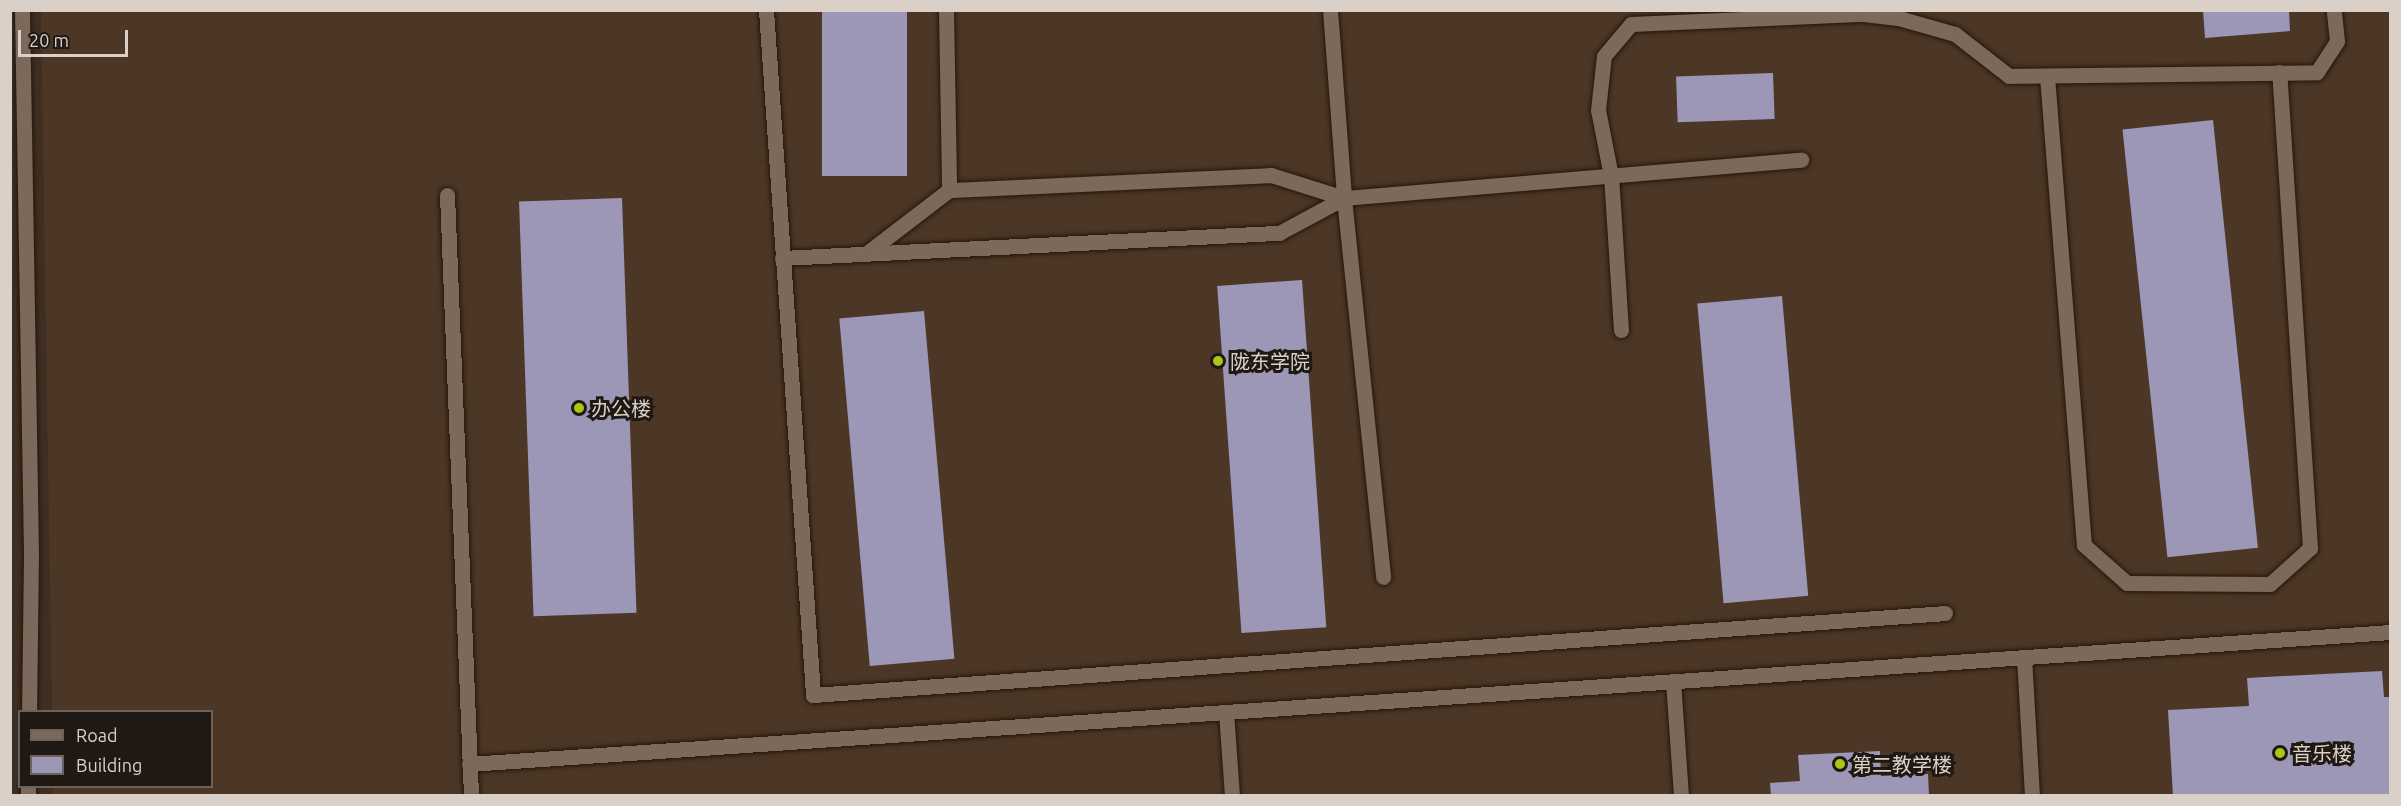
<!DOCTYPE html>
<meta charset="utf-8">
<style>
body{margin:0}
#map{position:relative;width:2401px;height:806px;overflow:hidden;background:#3f2f22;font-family:Ubuntu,"Noto Sans SC",sans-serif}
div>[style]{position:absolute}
.built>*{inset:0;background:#4c3726}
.building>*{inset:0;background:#9d97b7;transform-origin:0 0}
.roads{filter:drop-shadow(0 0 2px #25160b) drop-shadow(0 0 2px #25160b)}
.minor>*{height:15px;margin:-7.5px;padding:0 7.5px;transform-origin:7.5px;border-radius:7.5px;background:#7b695b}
.dots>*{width:16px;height:16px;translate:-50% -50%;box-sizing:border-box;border:3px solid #201813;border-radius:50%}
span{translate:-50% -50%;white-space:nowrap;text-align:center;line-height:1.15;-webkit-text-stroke:6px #201813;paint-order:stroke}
.poi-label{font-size:20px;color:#dad0c8}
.left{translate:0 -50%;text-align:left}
.frame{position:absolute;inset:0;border:12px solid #dad0c8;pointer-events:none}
.legend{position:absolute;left:18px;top:710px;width:195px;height:78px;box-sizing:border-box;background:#201813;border:2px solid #6a625b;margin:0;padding:8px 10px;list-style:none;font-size:18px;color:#dad0c8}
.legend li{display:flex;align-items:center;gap:12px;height:30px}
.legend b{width:30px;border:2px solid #6a625b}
.scale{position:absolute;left:18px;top:30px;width:110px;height:27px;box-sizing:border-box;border:3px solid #dad0c8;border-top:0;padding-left:8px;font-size:18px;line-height:21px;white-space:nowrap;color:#dad0c8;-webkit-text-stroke:4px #201813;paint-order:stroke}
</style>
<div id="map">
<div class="built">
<div style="clip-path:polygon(41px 11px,2390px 11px,2390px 795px,53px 795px,53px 787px,212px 786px,212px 712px,52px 711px)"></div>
</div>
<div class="building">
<div style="left:822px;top:10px;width:85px;height:166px"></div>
<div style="clip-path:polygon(2203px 10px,2289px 10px,2290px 31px,2205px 38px)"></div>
<div style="left:1773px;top:73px;width:46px;height:97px;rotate:88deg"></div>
<div style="left:2213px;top:120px;width:430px;height:91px;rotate:84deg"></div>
<div style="left:622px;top:198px;width:415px;height:103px;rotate:88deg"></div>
<div style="left:1302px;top:280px;width:348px;height:85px;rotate:86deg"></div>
<div style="left:1782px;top:296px;width:301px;height:85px;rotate:85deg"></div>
<div style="left:924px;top:311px;width:349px;height:85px;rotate:85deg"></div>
<div style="clip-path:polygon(2382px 671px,2384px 697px,2390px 697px,2390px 796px,2173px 796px,2168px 710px,2249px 706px,2247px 678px)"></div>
<div style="clip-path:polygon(1880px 751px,1881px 776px,1928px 774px,1929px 796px,1771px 796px,1770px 783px,1800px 781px,1798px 755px)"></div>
</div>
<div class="roads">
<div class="minor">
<div style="left:22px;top:10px;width:544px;rotate:89.05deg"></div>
<div style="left:31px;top:554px;width:158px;rotate:90.7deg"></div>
<div style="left:766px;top:10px;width:687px;rotate:86.07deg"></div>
<div style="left:813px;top:695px;width:1135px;rotate:-4.14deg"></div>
<div style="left:946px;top:10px;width:180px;rotate:89deg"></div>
<div style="left:1330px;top:10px;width:189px;rotate:85.7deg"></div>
<div style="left:1344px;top:198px;width:381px;rotate:84.1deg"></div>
<div style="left:2047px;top:76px;width:470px;rotate:85.5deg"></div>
<div style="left:2084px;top:545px;width:57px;rotate:41.5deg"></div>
<div style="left:2127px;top:583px;width:143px;rotate:0.4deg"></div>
<div style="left:2270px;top:584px;width:54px;rotate:-42deg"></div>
<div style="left:2310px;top:548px;width:477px;rotate:-93.7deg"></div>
<div style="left:447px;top:195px;width:601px;rotate:87.71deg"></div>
<div style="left:1344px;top:198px;width:459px;rotate:-4.8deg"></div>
<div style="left:782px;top:258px;width:498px;rotate:-2.9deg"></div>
<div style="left:1279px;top:233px;width:74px;rotate:-28.3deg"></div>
<div style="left:1344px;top:198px;width:77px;rotate:-162.5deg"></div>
<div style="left:1271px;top:175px;width:322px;rotate:177.3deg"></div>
<div style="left:949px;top:190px;width:103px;rotate:142.5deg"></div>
<div style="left:1621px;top:330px;width:154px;rotate:-93.7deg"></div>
<div style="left:1611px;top:176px;width:67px;rotate:-101.1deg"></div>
<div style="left:1598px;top:110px;width:54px;rotate:-83.7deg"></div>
<div style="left:1604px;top:56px;width:42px;rotate:-49.8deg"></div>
<div style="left:1631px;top:24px;width:233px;rotate:-2.5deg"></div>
<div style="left:1864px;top:14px;width:38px;rotate:7deg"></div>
<div style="left:1902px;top:19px;width:55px;rotate:15.8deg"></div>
<div style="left:1955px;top:34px;width:68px;rotate:37.9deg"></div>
<div style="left:2009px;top:76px;width:308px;rotate:-0.7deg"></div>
<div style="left:2317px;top:72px;width:37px;rotate:-57deg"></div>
<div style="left:2337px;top:41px;width:31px;rotate:-96deg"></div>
<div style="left:2024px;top:657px;width:139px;rotate:86.7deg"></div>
<div style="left:1673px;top:681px;width:115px;rotate:86deg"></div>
<div style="left:1226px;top:712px;width:84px;rotate:85.9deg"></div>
<div style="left:469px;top:764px;width:1926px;rotate:-3.93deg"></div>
<div style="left:28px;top:796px;width:10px;rotate:-90deg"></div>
</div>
</div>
<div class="dots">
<div style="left:1218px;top:361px;background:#abc614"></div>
<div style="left:579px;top:408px;background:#abc614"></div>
<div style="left:2280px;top:753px;background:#abc614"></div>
<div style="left:1840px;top:764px;background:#abc614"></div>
</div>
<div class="poi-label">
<span class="left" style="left:1230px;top:361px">陇东学院</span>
<span class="left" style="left:591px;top:408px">办公楼</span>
<span class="left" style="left:2292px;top:753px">音乐楼</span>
<span class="left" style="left:1852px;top:764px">第二教学楼</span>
</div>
<div class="frame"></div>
<ul class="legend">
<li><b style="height:8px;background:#7b695b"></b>Road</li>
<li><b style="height:16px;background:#9d97b7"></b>Building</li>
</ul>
<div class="scale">20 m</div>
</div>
